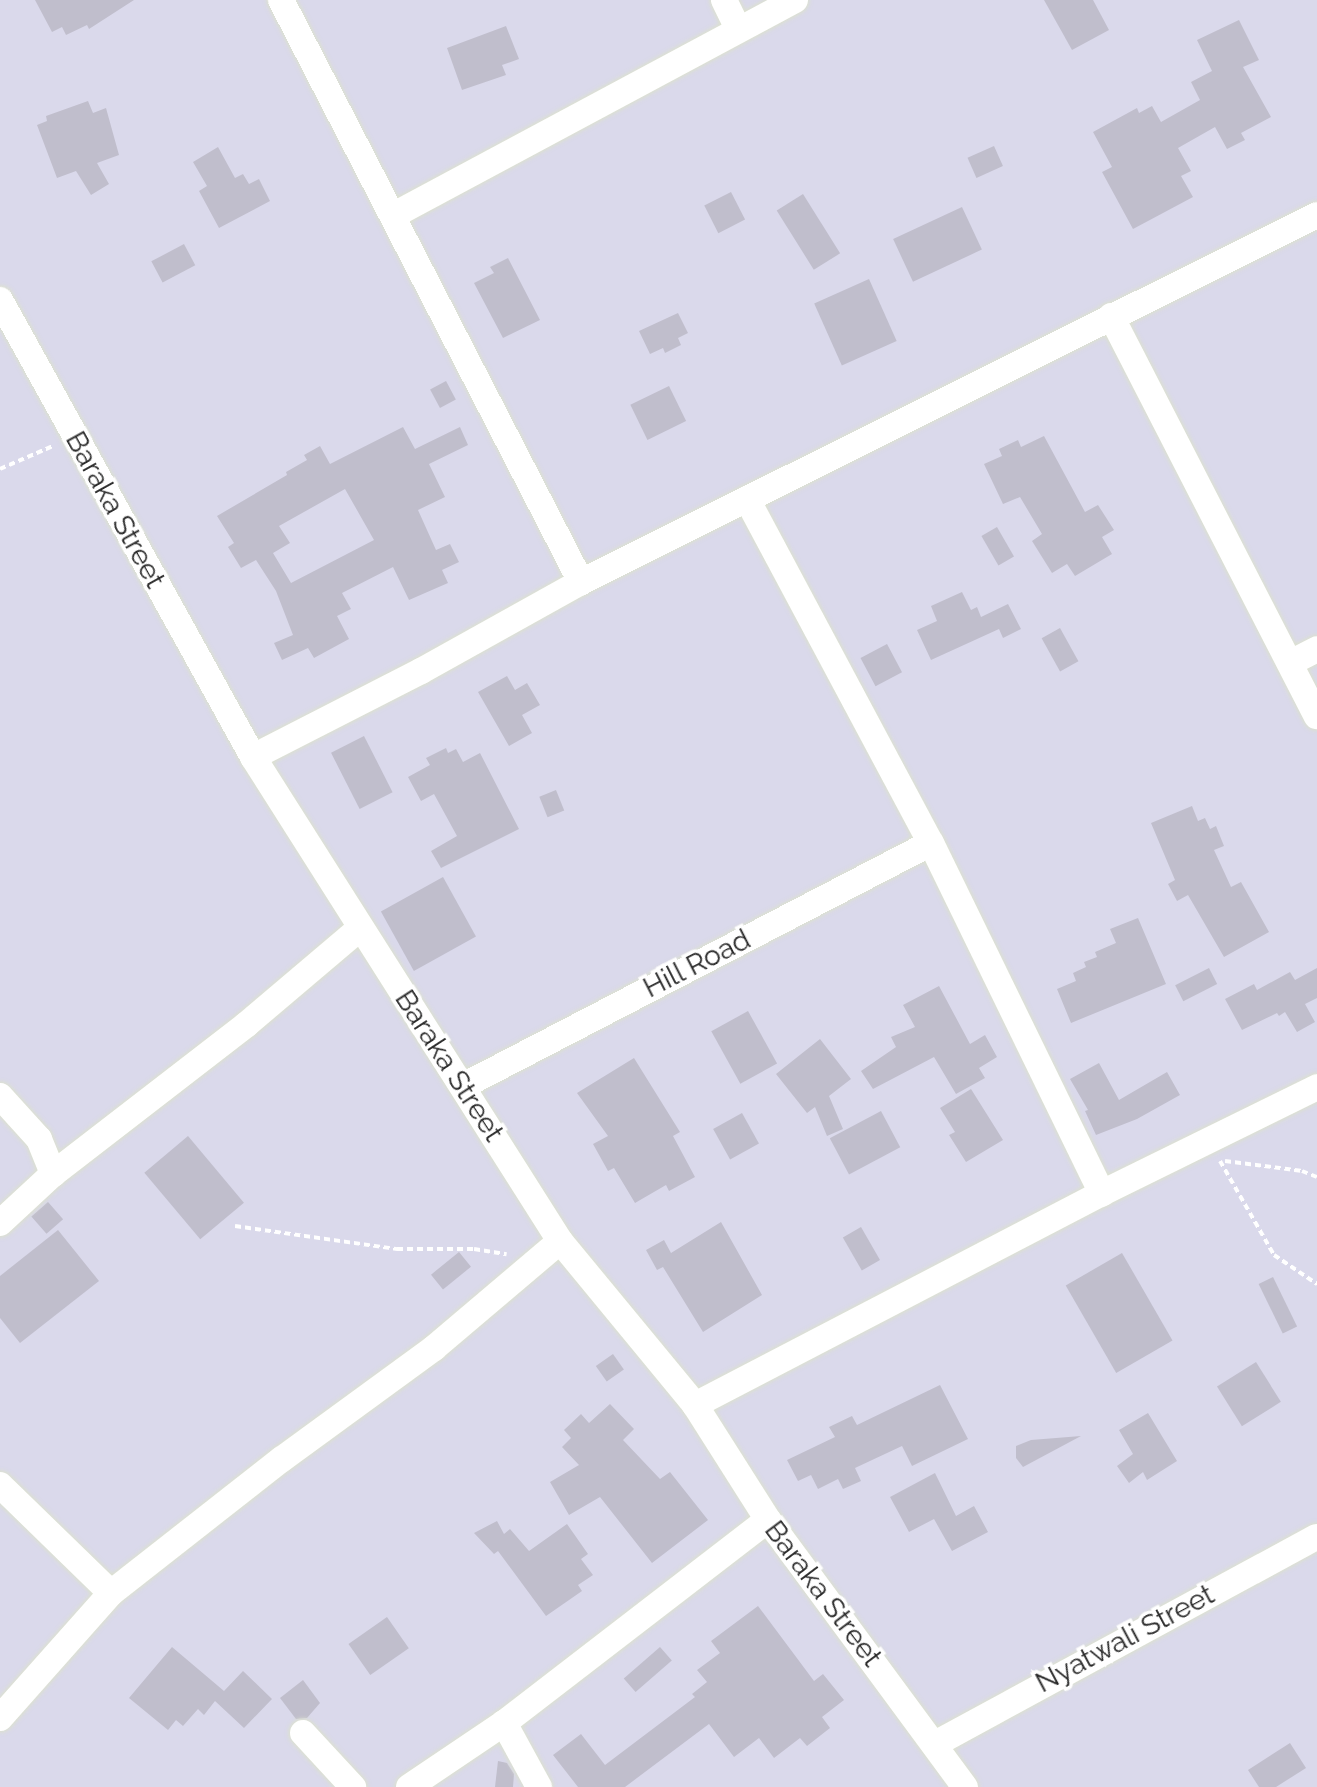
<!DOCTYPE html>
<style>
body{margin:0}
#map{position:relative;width:1317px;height:1787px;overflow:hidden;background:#dad9eb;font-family:Raleway,sans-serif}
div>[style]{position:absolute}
.building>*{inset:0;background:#c0becc;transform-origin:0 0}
.path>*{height:4px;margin-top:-2px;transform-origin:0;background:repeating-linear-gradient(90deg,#fff 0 6px,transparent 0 10px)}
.roads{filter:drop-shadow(0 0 2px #dce1cf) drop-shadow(0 0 2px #dce1cf)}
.street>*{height:26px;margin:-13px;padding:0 13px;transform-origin:13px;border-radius:13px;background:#fff}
span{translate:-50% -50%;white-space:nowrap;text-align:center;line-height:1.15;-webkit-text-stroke:7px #fff;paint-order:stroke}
.street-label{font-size:28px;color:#282828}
</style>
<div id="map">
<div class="building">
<div style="clip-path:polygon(35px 0,134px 0,89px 29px,87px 25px,66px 35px,62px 27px,52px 32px)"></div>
<div style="clip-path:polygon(1044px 0,1093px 0,1109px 30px,1072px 50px)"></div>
<div style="clip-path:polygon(1239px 20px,1259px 60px,1243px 67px,1271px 117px,1241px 133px,1245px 140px,1227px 149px,1215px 127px,1178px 148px,1191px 171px,1181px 176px,1193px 197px,1133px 229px,1102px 172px,1112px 167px,1093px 132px,1137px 108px,1139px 113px,1152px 106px,1161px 122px,1200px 100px,1191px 82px,1212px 71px,1197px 40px)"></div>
<div style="clip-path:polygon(506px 26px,519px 59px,502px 65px,506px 75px,462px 90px,447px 48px)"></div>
<div style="clip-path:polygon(88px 101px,93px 113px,106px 108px,119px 155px,97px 163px,109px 184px,91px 195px,76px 171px,57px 178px,37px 125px,47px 121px,46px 116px)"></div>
<div style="left:994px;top:146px;width:22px;height:29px;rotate:66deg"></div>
<div style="clip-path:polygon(218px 147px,235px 178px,243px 174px,249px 184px,259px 179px,270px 201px,219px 228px,199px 191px,207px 186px,193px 162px)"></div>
<div style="left:731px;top:192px;width:31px;height:30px;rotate:63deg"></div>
<div style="left:803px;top:194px;width:70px;height:31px;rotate:58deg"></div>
<div style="left:962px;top:207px;width:47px;height:76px;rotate:65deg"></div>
<div style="left:184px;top:244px;width:24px;height:37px;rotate:62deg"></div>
<div style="clip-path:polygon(508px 258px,540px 320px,503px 338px,474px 283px,494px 273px,490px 267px)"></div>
<div style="left:869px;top:279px;width:68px;height:60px;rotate:66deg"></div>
<div style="clip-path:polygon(678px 313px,688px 333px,678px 338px,681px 345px,665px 353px,663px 348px,650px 354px,639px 331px)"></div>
<div style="left:446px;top:381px;width:21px;height:18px;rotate:62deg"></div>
<div style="left:669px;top:386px;width:39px;height:43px;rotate:64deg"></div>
<div style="clip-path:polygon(evenodd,403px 427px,415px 449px,460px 427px,468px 445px,429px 464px,445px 497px,418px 510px,436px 550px,450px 544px,459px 562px,442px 570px,448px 583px,409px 600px,393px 567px,342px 593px,351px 609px,337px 616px,349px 639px,314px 658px,308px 648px,282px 660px,274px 643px,293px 635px,276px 591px,256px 560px,241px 568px,228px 547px,234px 543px,217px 516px,287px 475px,286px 472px,307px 460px,304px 455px,320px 446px,330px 464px,403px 427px,345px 489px,374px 540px,291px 583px,273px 553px,290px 543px,279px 526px,345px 489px)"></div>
<div style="clip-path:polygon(1044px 436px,1085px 512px,1098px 505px,1114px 530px,1102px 537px,1112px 554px,1075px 576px,1067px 564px,1052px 573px,1032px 541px,1042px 534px,1020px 497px,1003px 504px,984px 464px,1002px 456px,999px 449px,1018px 440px,1021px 447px)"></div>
<div style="left:997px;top:527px;width:34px;height:18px;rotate:60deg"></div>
<div style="clip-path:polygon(962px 592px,971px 610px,977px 607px,981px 617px,1008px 604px,1021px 629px,1003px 638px,999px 629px,931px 660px,917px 630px,937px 621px,931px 606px)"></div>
<div style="left:1060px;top:628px;width:38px;height:21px;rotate:61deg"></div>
<div style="left:887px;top:644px;width:32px;height:30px;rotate:62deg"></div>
<div style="clip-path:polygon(507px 676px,515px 690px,527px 683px,540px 705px,522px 715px,532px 733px,509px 746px,478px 692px)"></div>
<div style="left:364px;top:736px;width:63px;height:37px;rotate:63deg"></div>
<div style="clip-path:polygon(446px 748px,448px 753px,456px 749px,463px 762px,480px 753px,519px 829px,441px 868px,431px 851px,457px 836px,434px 794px,421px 801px,408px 777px,430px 765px,426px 758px)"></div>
<div style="left:556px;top:790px;width:22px;height:18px;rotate:68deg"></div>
<div style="clip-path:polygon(1192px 806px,1198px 821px,1205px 818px,1210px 829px,1216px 826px,1224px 846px,1214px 850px,1231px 887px,1241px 882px,1269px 932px,1224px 957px,1188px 895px,1177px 901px,1168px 884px,1175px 880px,1151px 823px)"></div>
<div style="left:443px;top:877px;width:68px;height:71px;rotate:61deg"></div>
<div style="clip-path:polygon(1138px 918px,1166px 984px,1071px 1023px,1057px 989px,1076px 981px,1073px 973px,1086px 967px,1084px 962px,1097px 957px,1095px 952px,1116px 943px,1110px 929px)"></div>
<div style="left:1209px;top:968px;width:18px;height:38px;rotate:63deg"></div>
<div style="clip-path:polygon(1317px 968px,1317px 998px,1305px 1004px,1315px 1022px,1297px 1032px,1285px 1012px,1279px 1016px,1277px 1013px,1242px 1030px,1225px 999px,1254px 984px,1257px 990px,1290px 972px,1295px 980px)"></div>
<div style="clip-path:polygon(939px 986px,970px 1044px,985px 1035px,997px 1057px,979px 1068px,985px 1078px,956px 1094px,934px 1057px,873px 1089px,861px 1071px,896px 1047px,891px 1037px,915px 1027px,903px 1005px)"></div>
<div style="left:748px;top:1011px;width:60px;height:42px;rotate:61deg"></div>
<div style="clip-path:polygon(820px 1039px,851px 1079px,829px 1096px,843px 1129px,827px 1136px,815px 1107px,807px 1113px,776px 1074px)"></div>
<div style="clip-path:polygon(634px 1058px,680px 1132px,673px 1136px,695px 1177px,669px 1191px,666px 1185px,635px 1203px,614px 1168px,608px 1171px,593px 1144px,608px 1136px,577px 1093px)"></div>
<div style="clip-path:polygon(1099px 1063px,1119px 1100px,1167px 1072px,1180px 1095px,1137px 1119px,1096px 1135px,1085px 1111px,1088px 1110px,1070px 1079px)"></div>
<div style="clip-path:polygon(971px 1089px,1003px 1140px,966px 1162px,949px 1135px,955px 1132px,940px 1108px)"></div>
<div style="left:881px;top:1111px;width:41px;height:58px;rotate:62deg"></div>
<div style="left:742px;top:1113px;width:35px;height:33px;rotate:61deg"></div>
<div style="left:188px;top:1136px;width:87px;height:57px;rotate:50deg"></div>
<div style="left:48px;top:1202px;width:23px;height:22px;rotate:49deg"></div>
<div style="clip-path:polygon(721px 1222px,762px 1295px,703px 1332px,663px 1267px,657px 1270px,646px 1250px,664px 1240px,671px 1253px)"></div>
<div style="left:861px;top:1227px;width:38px;height:21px;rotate:60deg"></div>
<div style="clip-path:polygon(58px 1230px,99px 1281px,20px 1343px,0 1318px,0 1276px)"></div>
<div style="left:459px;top:1252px;width:19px;height:36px;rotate:51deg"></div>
<div style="left:1122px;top:1253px;width:101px;height:65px;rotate:60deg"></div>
<div style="left:1273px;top:1277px;width:55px;height:16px;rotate:64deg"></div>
<div style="left:613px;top:1354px;width:19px;height:21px;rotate:55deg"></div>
<div style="left:1256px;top:1362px;width:47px;height:46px;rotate:58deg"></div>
<div style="clip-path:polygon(940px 1385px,968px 1439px,912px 1466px,902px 1446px,855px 1468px,861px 1481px,843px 1489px,838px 1479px,818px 1489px,811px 1475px,798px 1481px,787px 1460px,835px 1437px,829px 1427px,852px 1416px,857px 1425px)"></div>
<div style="clip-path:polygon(610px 1404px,634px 1429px,623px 1440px,660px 1479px,670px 1472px,708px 1520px,652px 1563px,600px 1497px,569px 1515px,550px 1482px,579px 1465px,562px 1447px,571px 1438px,564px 1430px,581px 1414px,589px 1423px)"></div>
<div style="clip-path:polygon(1148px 1413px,1177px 1461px,1147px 1480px,1143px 1472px,1129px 1483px,1117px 1466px,1133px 1454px,1119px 1430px)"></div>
<div style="clip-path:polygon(1081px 1436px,1023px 1467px,1016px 1458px,1016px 1446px,1031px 1440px)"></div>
<div style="clip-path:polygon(935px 1473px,956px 1516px,974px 1506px,988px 1532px,952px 1551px,934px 1519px,909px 1532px,890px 1497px)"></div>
<div style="clip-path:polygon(497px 1521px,504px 1534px,510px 1529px,529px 1551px,567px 1524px,588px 1554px,581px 1559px,593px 1575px,578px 1585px,582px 1591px,546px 1616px,498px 1551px,494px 1554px,474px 1533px)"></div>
<div style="clip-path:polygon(758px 1606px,814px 1681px,823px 1674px,844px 1700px,822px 1717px,830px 1728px,807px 1746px,800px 1738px,774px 1758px,759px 1738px,734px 1757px,709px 1724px,625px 1787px,578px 1787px,553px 1755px,581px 1734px,605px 1765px,695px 1697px,692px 1694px,707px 1682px,697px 1670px,720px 1653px,711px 1641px)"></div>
<div style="left:387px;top:1617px;width:38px;height:47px;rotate:55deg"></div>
<div style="clip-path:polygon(172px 1647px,224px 1691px,243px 1671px,272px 1699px,244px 1728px,215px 1701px,204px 1715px,198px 1709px,183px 1726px,176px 1720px,168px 1730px,129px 1698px)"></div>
<div style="left:660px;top:1647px;width:18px;height:48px;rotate:49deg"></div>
<div style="clip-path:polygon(303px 1680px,320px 1703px,307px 1718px,296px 1719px,280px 1698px)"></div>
<div style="clip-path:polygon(1290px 1743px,1306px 1768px,1276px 1787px,1259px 1787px,1248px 1770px)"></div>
<div style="clip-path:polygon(498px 1761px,507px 1763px,514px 1774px,513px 1787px,495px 1787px)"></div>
</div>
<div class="path">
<div style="left:0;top:469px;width:58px;rotate:-23.5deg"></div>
<div style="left:1220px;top:1161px;width:108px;rotate:60.1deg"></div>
<div style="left:1274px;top:1255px;width:52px;rotate:34deg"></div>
<div style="left:1225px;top:1161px;width:78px;rotate:7.4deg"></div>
<div style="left:1302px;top:1171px;width:16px;rotate:22deg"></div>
<div style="left:235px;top:1226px;width:164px;rotate:8.1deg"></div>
<div style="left:397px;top:1249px;width:77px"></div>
<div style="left:474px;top:1249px;width:33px;rotate:9deg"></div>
</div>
<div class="roads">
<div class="street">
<div style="left:281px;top:0;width:655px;rotate:62.73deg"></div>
<div style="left:724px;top:0;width:32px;rotate:64deg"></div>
<div style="left:394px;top:215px;width:455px;rotate:-28.2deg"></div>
<div style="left:0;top:300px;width:522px;rotate:61.03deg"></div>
<div style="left:253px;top:757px;width:573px;rotate:57.61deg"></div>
<div style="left:560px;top:1241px;width:212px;rotate:50.5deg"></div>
<div style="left:695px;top:1405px;width:136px;rotate:57.6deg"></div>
<div style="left:768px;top:1520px;width:332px;rotate:53.6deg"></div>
<div style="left:1111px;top:316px;width:450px;rotate:62.8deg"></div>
<div style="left:747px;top:499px;width:390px;rotate:61.9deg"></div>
<div style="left:931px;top:843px;width:390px;rotate:64deg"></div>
<div style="left:1292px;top:662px;width:28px;rotate:-27deg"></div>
<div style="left:253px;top:757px;width:189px;rotate:-27.1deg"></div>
<div style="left:421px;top:671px;width:183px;rotate:-29.1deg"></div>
<div style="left:581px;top:582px;width:822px;rotate:-26.5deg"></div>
<div style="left:463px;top:1086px;width:527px;rotate:-27.44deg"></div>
<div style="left:0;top:1096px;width:58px;rotate:47.8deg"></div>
<div style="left:39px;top:1139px;width:38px;rotate:68deg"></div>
<div style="left:0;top:1223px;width:72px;rotate:-42.8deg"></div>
<div style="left:53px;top:1174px;width:245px;rotate:-37.7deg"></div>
<div style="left:247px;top:1024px;width:148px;rotate:-40.3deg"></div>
<div style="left:695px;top:1405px;width:459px;rotate:-27.5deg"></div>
<div style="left:1102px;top:1193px;width:240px;rotate:-26.2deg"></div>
<div style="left:0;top:1485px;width:155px;rotate:44.2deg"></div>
<div style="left:0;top:1718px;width:167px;rotate:-48.4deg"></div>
<div style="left:111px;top:1593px;width:217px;rotate:-38.1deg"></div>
<div style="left:282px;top:1459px;width:188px;rotate:-36.1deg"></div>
<div style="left:434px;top:1348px;width:165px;rotate:-40.3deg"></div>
<div style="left:504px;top:1723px;width:73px;rotate:61.3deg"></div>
<div style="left:303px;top:1733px;width:74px;rotate:47.2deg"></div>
<div style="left:935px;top:1744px;width:434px;rotate:-28.5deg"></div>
<div style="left:409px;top:1787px;width:115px;rotate:-34deg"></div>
<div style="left:504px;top:1723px;width:333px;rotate:-37.6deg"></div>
</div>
</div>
<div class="street-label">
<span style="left:115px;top:510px;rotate:61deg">Baraka Street</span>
<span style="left:697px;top:964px;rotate:-27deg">Hill Road</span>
<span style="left:449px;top:1066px;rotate:57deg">Baraka Street</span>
<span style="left:823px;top:1594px;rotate:53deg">Baraka Street</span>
<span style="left:1125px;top:1639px;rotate:-28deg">Nyatwali Street</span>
</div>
</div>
